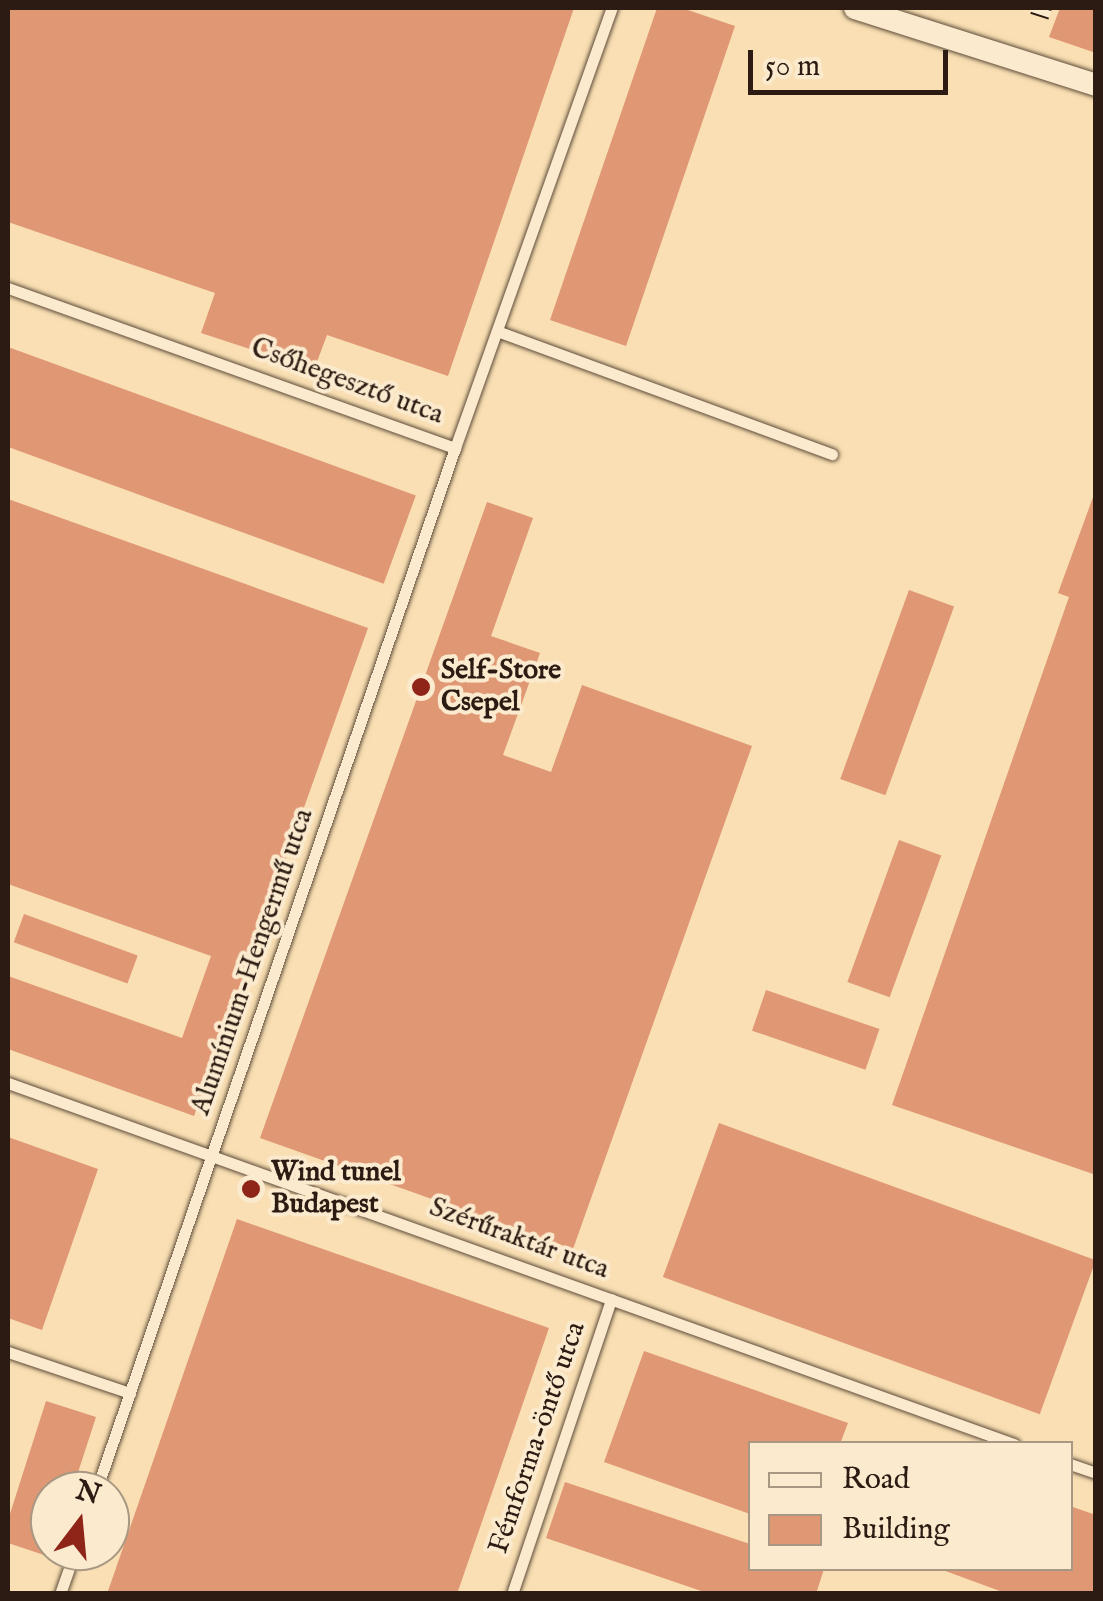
<!DOCTYPE html>
<meta charset="utf-8">
<style>
body{margin:0}
#map{position:relative;width:1103px;height:1601px;overflow:hidden;background:#f9dfb3;font-family:"IM FELL English",serif}
div>[style]{position:absolute}
.building>*{inset:0;background:#df9774;transform-origin:0 0}
.roads{filter:drop-shadow(0 0 2px #5e4c3a) drop-shadow(0 0 2px #5e4c3a)}
.service>*{height:11px;margin:-5.5px;padding:0 5.5px;transform-origin:5.5px;border-radius:5.5px;background:#fbeace}
.minor>*{height:22px;margin:-11px;padding:0 11px;transform-origin:11px;border-radius:11px;background:#fbeace}
.rail>*{height:11px;margin-top:-5.5px;transform-origin:0;background:repeating-linear-gradient(90deg,#fbeace 0 22px,#2b1b12 0 44px);box-sizing:border-box;border-block:2px solid #2b1b12}
.dots>*{width:28px;height:28px;translate:-50% -50%;box-sizing:border-box;border:5px solid #fbeace;border-radius:50%}
span{translate:-50% -50%;white-space:nowrap;text-align:center;line-height:1.15;-webkit-text-stroke:8px #fbeace;paint-order:stroke}
.street-label{font-size:28px;color:#2b1b12}
.poi-label{font-size:28px;color:#2b1b12;font-weight:700}
.left{translate:0 -50%;text-align:left}
.frame{position:absolute;inset:0;border:10px solid #2b1b12;pointer-events:none}
.legend{position:absolute;left:748px;top:1441px;width:325px;height:130px;box-sizing:border-box;background:#fbeace;border:2px solid #a89783;margin:0;padding:12px 18px;list-style:none;font-size:30px;color:#2b1b12}
.legend li{display:flex;align-items:center;gap:20px;height:50px}
.legend b{width:50px;border:2px solid #a89783}
.north{position:absolute;left:30px;top:1471px;width:100px;height:100px;box-sizing:border-box;background:#fbeace;border:2px solid #a89783;border-radius:50%;rotate:16deg;font-size:28px;font-weight:700;line-height:40px;text-align:center;color:#2b1b12}
.north::after{content:'';display:block;margin:auto;width:35px;height:45px;background:#8f2418;clip-path:polygon(50% 0,100% 100%,50% 72%,0 100%)}
.scale{position:absolute;left:748px;top:50px;width:200px;height:45px;box-sizing:border-box;border:5px solid #2b1b12;border-top:0;padding-left:12px;font-size:30px;line-height:35px;white-space:nowrap;color:#2b1b12;-webkit-text-stroke:8px #fbeace;paint-order:stroke}
</style>
<div id="map">
<div class="building">
<div style="clip-path:polygon(8px 8px,574px 8px,448px 376px,327px 335px,314px 370px,201px 333px,215px 293px,8px 222px)"></div>
<div style="clip-path:polygon(657px 8px,682px 8px,735px 26px,626px 346px,550px 320px)"></div>
<div style="clip-path:polygon(1060px 8px,1096px 8px,1096px 53px,1049px 37px)"></div>
<div style="left:8px;top:347px;width:434px;height:94px;rotate:20deg"></div>
<div style="clip-path:polygon(1096px 489px,1096px 1175px,892px 1105px,1069px 597px,1058px 593px)"></div>
<div style="clip-path:polygon(8px 499px,368px 628px,194px 1116px,8px 1049px,8px 976px,182px 1038px,211px 956px,8px 884px)"></div>
<div style="clip-path:polygon(487px 502px,533px 518px,491px 636px,540px 653px,503px 755px,551px 772px,582px 685px,752px 746px,573px 1249px,260px 1138px)"></div>
<div style="left:909px;top:590px;width:48px;height:201px;rotate:20deg"></div>
<div style="left:899px;top:840px;width:45px;height:151px;rotate:20deg"></div>
<div style="left:24px;top:914px;width:121px;height:30px;rotate:20deg"></div>
<div style="left:766px;top:990px;width:120px;height:43px;rotate:19deg"></div>
<div style="left:719px;top:1123px;width:401px;height:164px;rotate:20deg"></div>
<div style="clip-path:polygon(8px 1137px,98px 1169px,42px 1330px,8px 1318px)"></div>
<div style="clip-path:polygon(237px 1219px,549px 1328px,457px 1594px,107px 1594px)"></div>
<div style="clip-path:polygon(644px 1351px,848px 1423px,840px 1444px,750px 1444px,750px 1514px,604px 1462px)"></div>
<div style="clip-path:polygon(46px 1401px,96px 1417px,72px 1491px,50px 1491px,50px 1557px,8px 1543px,8px 1520px)"></div>
<div style="clip-path:polygon(565px 1482px,750px 1544px,750px 1568px,824px 1569px,816px 1594px,710px 1594px,546px 1538px)"></div>
<div style="clip-path:polygon(1070px 1506px,1096px 1515px,1096px 1594px,1008px 1594px,940px 1569px,1070px 1568px)"></div>
</div>
<div class="roads">
<div class="service">
<div style="left:8px;top:288px;width:475px;rotate:19.7deg"></div>
<div style="left:455px;top:448px;width:467px;rotate:-70.4deg"></div>
<div style="left:497px;top:331px;width:357px;rotate:20.2deg"></div>
<div style="left:8px;top:1083px;width:1069px;rotate:19.74deg"></div>
<div style="left:8px;top:1352px;width:129px;rotate:18.6deg"></div>
<div style="left:1070px;top:1464px;width:28px;rotate:19deg"></div>
<div style="left:96px;top:1491px;width:1103px;rotate:-71.01deg"></div>
<div style="left:60px;top:1594px;width:46px;rotate:-70.8deg"></div>
<div style="left:512px;top:1594px;width:311px;rotate:-71.4deg"></div>
</div>
<div class="minor">
<div style="left:855px;top:8px;width:253px;rotate:17.7deg"></div>
</div>
</div>
<div class="rail">
<div style="left:1032px;top:8px;width:19px;rotate:18deg"></div>
</div>
<div class="dots">
<div style="left:421px;top:687px;background:#8f2418"></div>
<div style="left:251px;top:1189px;background:#8f2418"></div>
</div>
<div class="street-label">
<span style="left:347px;top:382px;rotate:20deg">Csőhegesztő utca</span>
<span style="left:253px;top:962px;rotate:-71deg">Alumínium-Hengermű utca</span>
<span style="left:519px;top:1239px;rotate:20deg">Szérűraktár utca</span>
<span style="left:538px;top:1438px;rotate:-71deg">Fémforma-öntő utca</span>
</div>
<div class="poi-label">
<span class="left" style="left:441px;top:687px">Self-Store<br>Csepel</span>
<span class="left" style="left:271px;top:1189px">Wind tunel<br>Budapest</span>
</div>
<div class="frame"></div>
<ul class="legend">
<li><b style="height:12px;background:#fbeace"></b>Road</li>
<li><b style="height:28px;background:#df9774"></b>Building</li>
</ul>
<div class="north">N</div>
<div class="scale">50 m</div>
</div>
